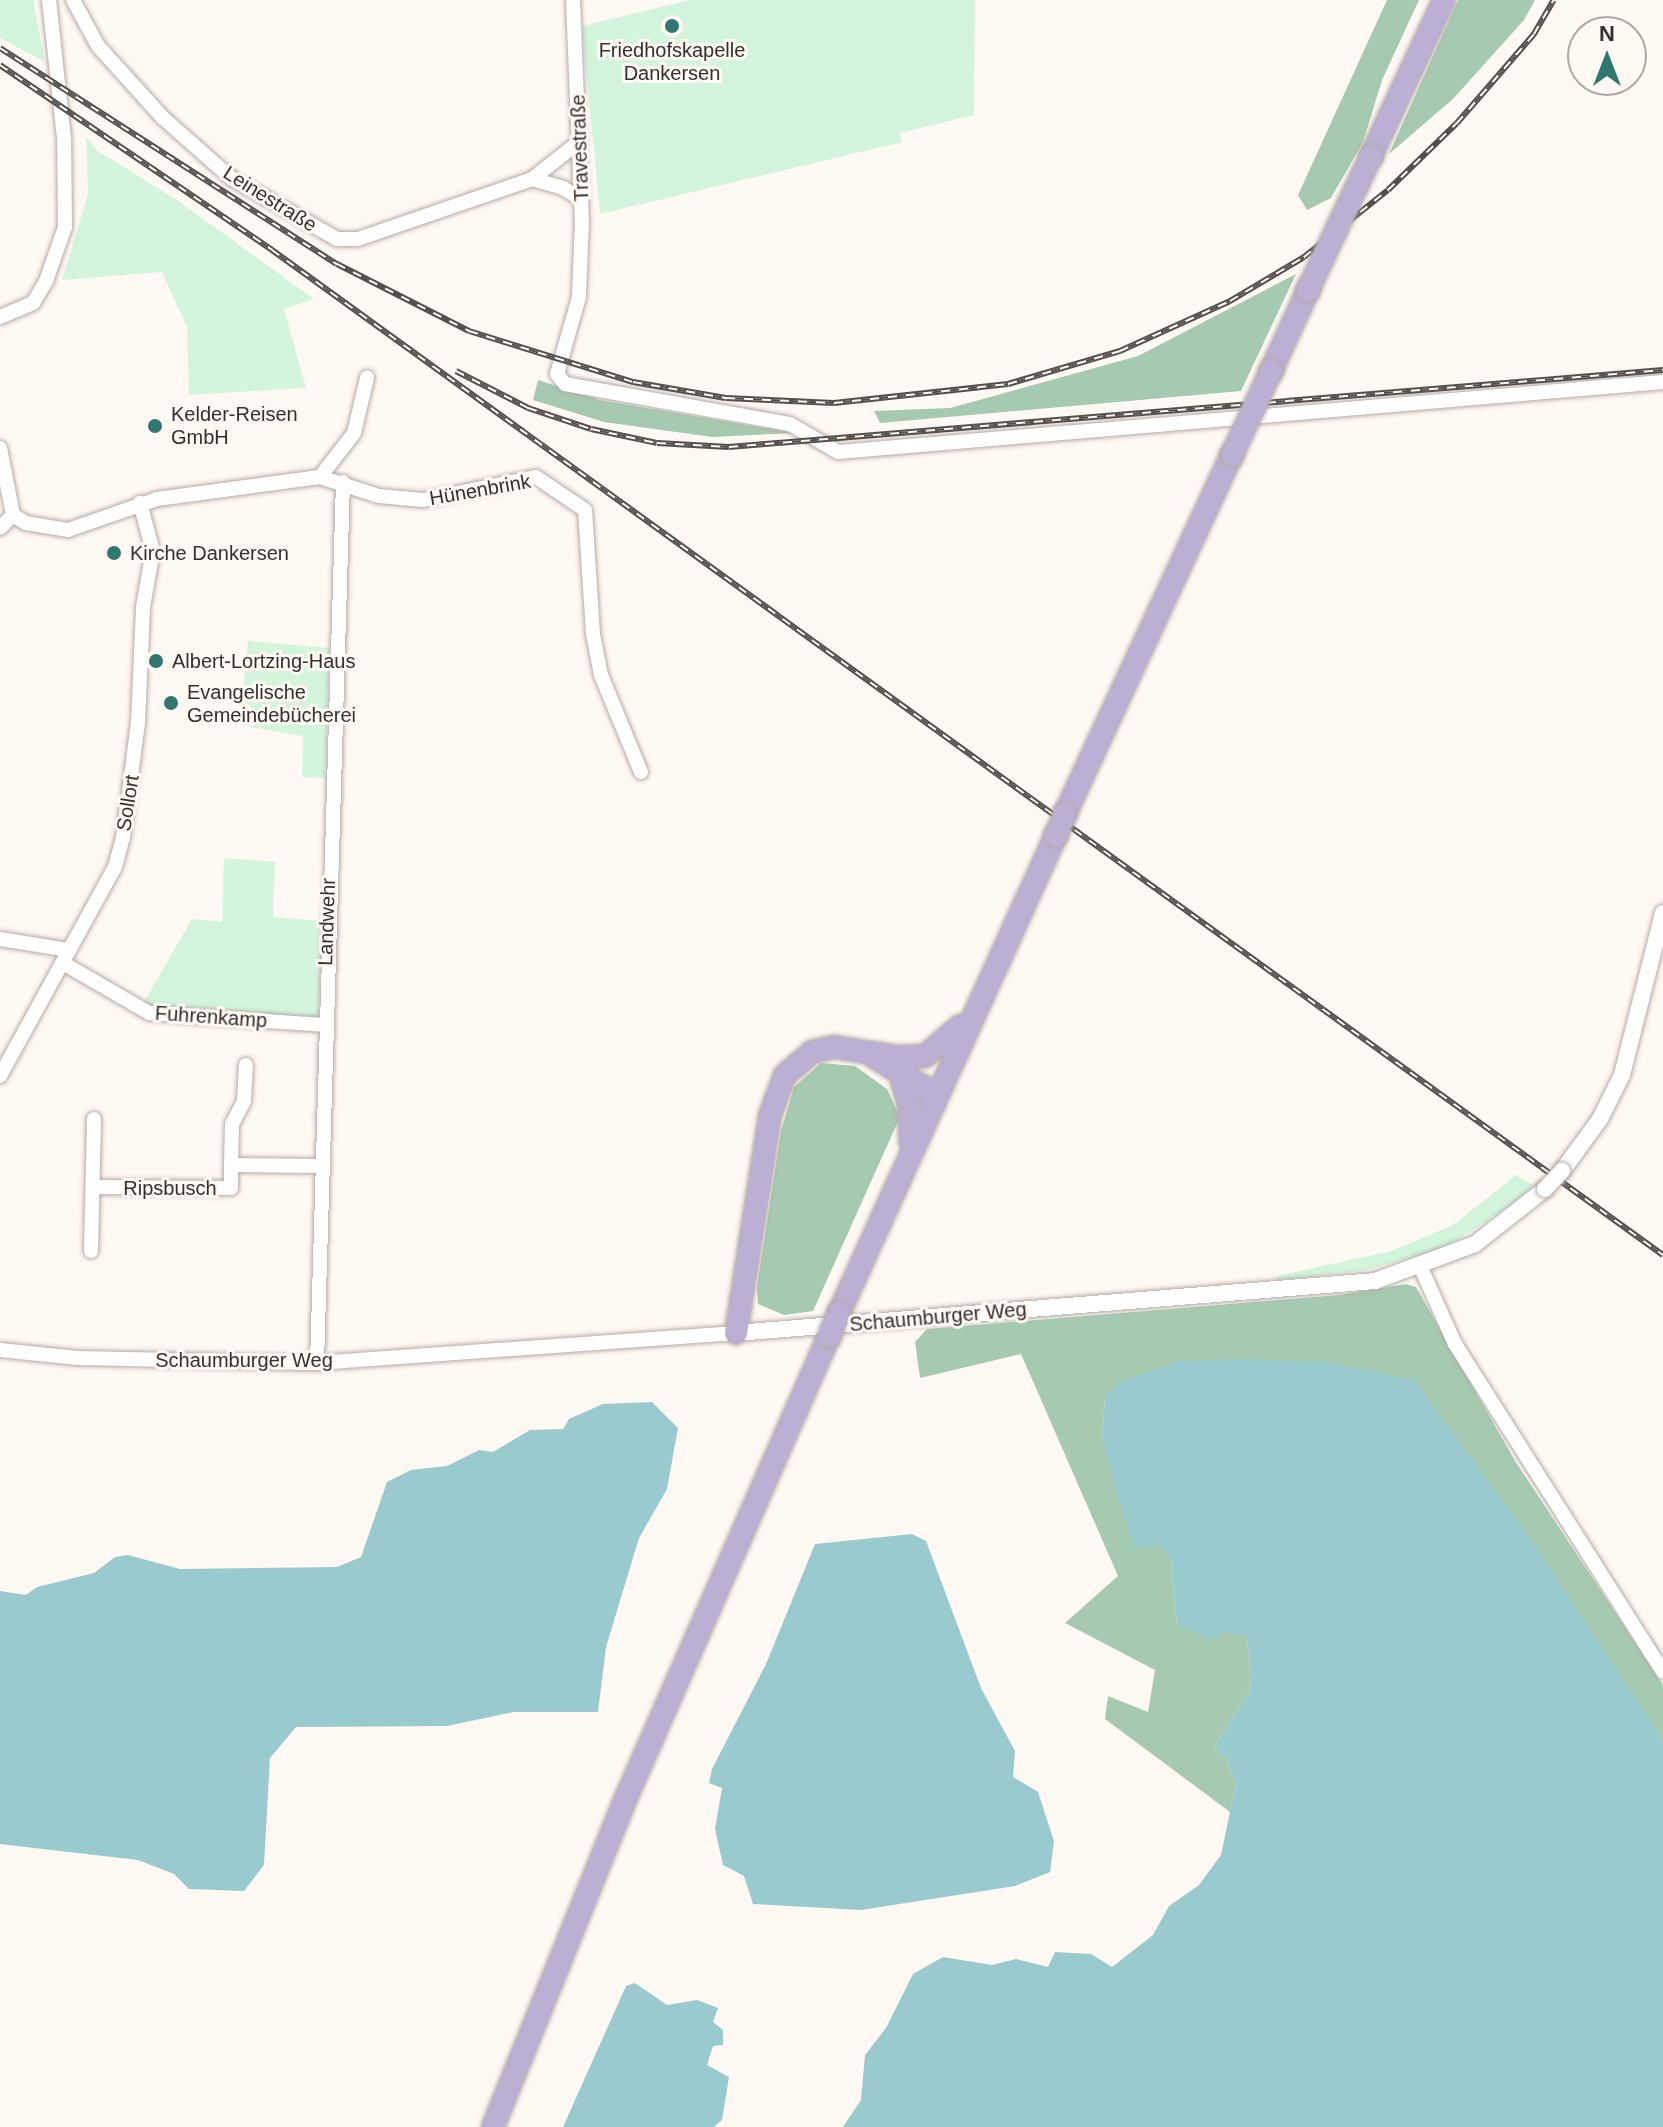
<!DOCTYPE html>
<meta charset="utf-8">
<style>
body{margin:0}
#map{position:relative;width:1663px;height:2127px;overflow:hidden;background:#fff8f3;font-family:Arial,sans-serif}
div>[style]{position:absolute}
.green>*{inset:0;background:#d2f5db}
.forest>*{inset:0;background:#a6cab0}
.water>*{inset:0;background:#98cace}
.roads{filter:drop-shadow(0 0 2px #b4aba6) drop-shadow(0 0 2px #b4aba6)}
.minor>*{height:14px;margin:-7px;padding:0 7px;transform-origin:7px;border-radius:7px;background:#fff}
.tertiary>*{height:16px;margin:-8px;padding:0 8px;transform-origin:8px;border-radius:8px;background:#fff}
.primary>*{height:22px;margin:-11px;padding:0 11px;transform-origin:11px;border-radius:11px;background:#bbafd3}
.rail>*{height:6px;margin-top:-3px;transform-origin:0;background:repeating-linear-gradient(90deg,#fff8f3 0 9px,#524f4c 0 18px);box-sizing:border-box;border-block:2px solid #524f4c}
.bridges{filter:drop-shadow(0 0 2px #b4aba6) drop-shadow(0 0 2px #b4aba6)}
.tertiary-bridge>*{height:16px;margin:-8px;padding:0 8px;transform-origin:8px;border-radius:8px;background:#fff}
.primary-bridge>*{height:22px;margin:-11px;padding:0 11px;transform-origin:11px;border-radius:11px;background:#bbafd3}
.dots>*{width:22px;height:22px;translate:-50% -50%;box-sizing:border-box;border:4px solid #fff8f3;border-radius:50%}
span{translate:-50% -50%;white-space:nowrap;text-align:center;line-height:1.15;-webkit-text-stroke:6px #fff8f3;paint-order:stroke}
.poi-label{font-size:20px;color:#33302e}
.left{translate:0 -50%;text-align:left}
.street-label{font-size:20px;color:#33302e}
.north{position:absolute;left:1567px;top:16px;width:80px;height:80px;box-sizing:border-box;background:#fff8f3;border:2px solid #ada8a4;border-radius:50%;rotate:0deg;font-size:22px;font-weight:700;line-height:32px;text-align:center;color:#33302e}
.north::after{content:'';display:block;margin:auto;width:28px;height:36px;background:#307770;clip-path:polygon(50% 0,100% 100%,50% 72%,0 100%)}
</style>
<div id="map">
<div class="green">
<div style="clip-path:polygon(0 0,33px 0,45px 62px,0 38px)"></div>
<div style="clip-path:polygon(690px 0,975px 0,974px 115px,900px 133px,902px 142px,600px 214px,582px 26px)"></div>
<div style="clip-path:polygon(86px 137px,98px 151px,177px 200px,314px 299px,284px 309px,306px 388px,189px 395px,187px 327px,162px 272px,62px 280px,88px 194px)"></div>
<div style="clip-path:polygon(248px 641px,329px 648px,325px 778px,302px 777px,303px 736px,250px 727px,251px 706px,242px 701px)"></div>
<div style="clip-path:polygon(224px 858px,275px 862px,273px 917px,322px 921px,319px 1015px,311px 1020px,142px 1005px,192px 919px,222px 922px)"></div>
<div style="clip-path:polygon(1516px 1175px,1533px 1185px,1519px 1200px,1444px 1248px,1371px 1269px,1277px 1281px,1277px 1276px,1391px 1251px,1453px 1225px)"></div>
</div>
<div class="forest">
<div style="clip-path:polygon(1387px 0,1419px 0,1382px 80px,1363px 142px,1331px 198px,1307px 210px,1298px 195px)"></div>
<div style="clip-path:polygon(1458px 0,1535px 0,1524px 20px,1453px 99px,1389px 154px)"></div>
<div style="clip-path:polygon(1296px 274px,1241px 391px,880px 423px,874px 411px,950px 408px,1138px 356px)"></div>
<div style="clip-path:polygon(538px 380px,600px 400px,794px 433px,712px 437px,604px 422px,533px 400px)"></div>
<div style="clip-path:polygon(821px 1063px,855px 1066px,887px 1089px,900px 1117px,813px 1311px,784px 1315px,758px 1304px,757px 1286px,781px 1131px,794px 1087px)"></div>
<div style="clip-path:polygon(1406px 1284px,1416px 1287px,1515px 1461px,1663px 1685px,1663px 1740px,1485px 1480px,1105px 1396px,1102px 1440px,1171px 1559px,1177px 1625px,1247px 1635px,1251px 1688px,1214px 1747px,1227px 1760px,1236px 1783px,1230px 1812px,1105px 1719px,1108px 1696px,1148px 1712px,1155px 1670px,1065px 1623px,1118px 1576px,1021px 1354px,920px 1378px,915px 1342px,927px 1329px,1339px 1295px)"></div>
</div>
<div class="water">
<div style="clip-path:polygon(1241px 1359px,1326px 1362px,1414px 1380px,1532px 1541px,1663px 1740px,1663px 2127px,843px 2127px,861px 2100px,865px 2055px,886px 2028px,913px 1974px,943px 1957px,992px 1965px,1016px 1959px,1048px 1967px,1055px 1952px,1091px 1954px,1112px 1967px,1153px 1935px,1169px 1906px,1199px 1885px,1221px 1855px,1236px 1783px,1227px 1760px,1214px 1747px,1251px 1688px,1247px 1636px,1224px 1632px,1210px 1639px,1177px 1625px,1171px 1559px,1160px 1546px,1133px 1547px,1102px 1440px,1105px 1396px,1123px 1381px,1180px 1361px)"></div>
<div style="clip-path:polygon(652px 1402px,678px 1428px,667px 1489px,639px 1538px,606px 1647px,598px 1712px,514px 1712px,447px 1726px,296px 1727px,270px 1758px,264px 1865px,244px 1891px,189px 1889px,174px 1874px,138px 1860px,0 1844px,0 1591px,26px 1595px,37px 1587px,94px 1573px,115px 1557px,128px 1555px,180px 1569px,337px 1567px,361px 1557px,387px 1482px,411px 1470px,447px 1466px,479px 1450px,493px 1452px,530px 1430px,563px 1429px,569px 1419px,603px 1404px)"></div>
<div style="clip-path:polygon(912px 1534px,926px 1541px,981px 1688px,1015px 1751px,1013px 1777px,1038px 1792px,1054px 1841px,1050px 1872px,1015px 1886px,861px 1910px,753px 1904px,744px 1876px,723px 1865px,715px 1829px,722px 1788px,709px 1783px,712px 1769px,766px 1664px,815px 1544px)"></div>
<div style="clip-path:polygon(635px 1983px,667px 2005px,697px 2000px,718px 2008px,713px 2022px,723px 2030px,723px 2045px,713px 2046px,707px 2065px,729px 2077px,722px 2120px,714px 2127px,563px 2127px,626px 1986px)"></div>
</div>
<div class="roads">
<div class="minor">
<div style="left:73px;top:0;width:52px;rotate:61.5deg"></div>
<div style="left:98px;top:46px;width:97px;rotate:47.9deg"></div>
<div style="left:163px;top:118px;width:91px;rotate:41.4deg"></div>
<div style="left:231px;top:178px;width:122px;rotate:29.9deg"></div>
<div style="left:337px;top:239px;width:21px"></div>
<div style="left:358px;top:239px;width:184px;rotate:-19deg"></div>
<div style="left:532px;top:179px;width:32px;rotate:16deg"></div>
<div style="left:563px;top:188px;width:22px;rotate:32deg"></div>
<div style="left:573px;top:0;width:221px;rotate:87.7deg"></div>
<div style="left:582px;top:221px;width:76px;rotate:92.3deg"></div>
<div style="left:579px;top:297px;width:80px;rotate:105.9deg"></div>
<div style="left:557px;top:374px;width:13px;rotate:51deg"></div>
<div style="left:565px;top:384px;width:229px;rotate:10.1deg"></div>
<div style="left:790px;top:424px;width:56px;rotate:30.3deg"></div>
<div style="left:838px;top:452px;width:828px;rotate:-4.85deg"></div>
<div style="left:532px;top:179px;width:60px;rotate:-38.2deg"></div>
<div style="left:0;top:317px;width:36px;rotate:-23deg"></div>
<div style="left:33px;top:303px;width:26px;rotate:-59deg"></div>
<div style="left:46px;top:281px;width:57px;rotate:-70.6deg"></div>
<div style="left:65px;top:227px;width:89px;rotate:-90.6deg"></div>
<div style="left:64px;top:138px;width:139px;rotate:-96.2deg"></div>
<div style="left:0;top:448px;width:68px;rotate:79deg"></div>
<div style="left:320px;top:477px;width:56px;rotate:-52.3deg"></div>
<div style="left:354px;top:433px;width:57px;rotate:-76.7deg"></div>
<div style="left:13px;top:515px;width:15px;rotate:32deg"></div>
<div style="left:26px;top:523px;width:43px;rotate:9.5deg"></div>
<div style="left:68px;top:530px;width:94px;rotate:-19.2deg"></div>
<div style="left:157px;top:499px;width:164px;rotate:-7.7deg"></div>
<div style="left:320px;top:477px;width:62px;rotate:17.9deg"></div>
<div style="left:379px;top:496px;width:44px;rotate:5.2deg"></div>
<div style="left:423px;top:500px;width:115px;rotate:-11.5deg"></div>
<div style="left:536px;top:477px;width:59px;rotate:34deg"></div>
<div style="left:585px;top:510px;width:124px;rotate:86.3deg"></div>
<div style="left:593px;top:634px;width:42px;rotate:79deg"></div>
<div style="left:601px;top:675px;width:105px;rotate:67.6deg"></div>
<div style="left:0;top:528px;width:18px;rotate:-45deg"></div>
<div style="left:0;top:939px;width:70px;rotate:9.1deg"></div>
<div style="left:63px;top:963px;width:99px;rotate:30.2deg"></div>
<div style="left:149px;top:1013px;width:175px;rotate:3.9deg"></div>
<div style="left:0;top:1076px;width:239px;rotate:-61.2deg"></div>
<div style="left:115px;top:867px;width:30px;rotate:-75deg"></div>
<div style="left:123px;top:838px;width:116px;rotate:-82.6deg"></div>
<div style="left:138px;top:723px;width:116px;rotate:-87.5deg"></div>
<div style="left:143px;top:607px;width:57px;rotate:-79.9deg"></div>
<div style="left:153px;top:551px;width:50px;rotate:-105.2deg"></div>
<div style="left:231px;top:1165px;width:41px;rotate:-88.6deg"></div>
<div style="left:232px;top:1124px;width:26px;rotate:-62deg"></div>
<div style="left:244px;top:1101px;width:36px;rotate:-87deg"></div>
<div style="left:93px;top:1187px;width:138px;rotate:0.4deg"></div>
<div style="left:231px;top:1188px;width:23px;rotate:-90deg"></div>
<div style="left:231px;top:1165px;width:90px;rotate:0.6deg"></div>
<div style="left:91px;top:1251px;width:132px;rotate:-88.7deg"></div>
<div style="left:1421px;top:1268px;width:83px;rotate:65.9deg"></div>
<div style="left:1455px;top:1344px;width:388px;rotate:57.6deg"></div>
<div style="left:0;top:1350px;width:78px;rotate:5.9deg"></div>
<div style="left:78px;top:1358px;width:239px;rotate:1.2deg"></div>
<div style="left:317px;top:1363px;width:420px;rotate:-4.1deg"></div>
<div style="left:317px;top:1363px;width:881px;rotate:-88.31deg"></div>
</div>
<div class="tertiary">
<div style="left:1562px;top:1171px;width:64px;rotate:-53.8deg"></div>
<div style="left:1600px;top:1119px;width:49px;rotate:-63.4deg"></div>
<div style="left:1622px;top:1075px;width:167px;rotate:-75.8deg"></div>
<div style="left:736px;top:1333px;width:641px;rotate:-4.65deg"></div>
<div style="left:1375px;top:1281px;width:107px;rotate:-20.3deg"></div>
<div style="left:1475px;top:1244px;width:89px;rotate:-38.2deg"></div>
</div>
<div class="primary">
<div style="left:1371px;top:156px;width:172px;rotate:-64.9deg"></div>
<div style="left:1271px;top:371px;width:89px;rotate:-65.4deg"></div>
<div style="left:1065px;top:814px;width:396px;rotate:-65.1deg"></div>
<div style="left:873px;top:1056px;width:73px;rotate:31.5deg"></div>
<div style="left:901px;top:1077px;width:29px;rotate:74deg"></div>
<div style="left:909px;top:1105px;width:37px;rotate:88deg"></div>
<div style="left:839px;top:1313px;width:525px;rotate:-65.58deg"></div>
<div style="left:736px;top:1333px;width:221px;rotate:-81.1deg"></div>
<div style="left:770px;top:1115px;width:43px;rotate:-69.4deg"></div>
<div style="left:785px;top:1075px;width:35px;rotate:-40deg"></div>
<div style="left:812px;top:1052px;width:23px;rotate:-13deg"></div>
<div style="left:834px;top:1047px;width:65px;rotate:8.9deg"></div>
<div style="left:898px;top:1057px;width:27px;rotate:-2deg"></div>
<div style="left:925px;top:1056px;width:46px;rotate:-40.6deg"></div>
<div style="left:493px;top:2127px;width:355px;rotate:-68deg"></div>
<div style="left:626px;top:1798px;width:505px;rotate:-66.28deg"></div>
</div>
</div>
<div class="rail">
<div style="left:0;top:48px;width:400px;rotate:32.7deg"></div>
<div style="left:337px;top:264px;width:148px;rotate:26.9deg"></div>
<div style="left:469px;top:331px;width:172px;rotate:17.3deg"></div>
<div style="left:633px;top:382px;width:94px;rotate:9.8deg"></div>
<div style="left:726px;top:398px;width:108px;rotate:2.7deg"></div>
<div style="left:834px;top:403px;width:175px;rotate:-6.2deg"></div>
<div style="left:1008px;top:384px;width:117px;rotate:-16.4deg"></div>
<div style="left:1120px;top:351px;width:121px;rotate:-24.4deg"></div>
<div style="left:1230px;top:301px;width:86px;rotate:-30.7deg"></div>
<div style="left:1304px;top:257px;width:107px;rotate:-38.6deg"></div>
<div style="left:1388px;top:190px;width:96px;rotate:-44.2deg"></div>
<div style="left:1457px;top:123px;width:118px;rotate:-49.1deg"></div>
<div style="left:1534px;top:34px;width:39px;rotate:-60deg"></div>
<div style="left:0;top:65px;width:329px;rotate:34.2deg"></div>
<div style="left:272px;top:250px;width:1716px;rotate:35.85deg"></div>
<div style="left:456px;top:371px;width:81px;rotate:27.2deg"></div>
<div style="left:528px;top:408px;width:66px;rotate:18.4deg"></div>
<div style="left:591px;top:429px;width:67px;rotate:12deg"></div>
<div style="left:657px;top:443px;width:72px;rotate:3.2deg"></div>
<div style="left:729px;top:447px;width:937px;rotate:-4.71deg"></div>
</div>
<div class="bridges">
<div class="tertiary-bridge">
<div style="left:1545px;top:1189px;width:25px;rotate:-47deg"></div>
</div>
<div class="primary-bridge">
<div style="left:1308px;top:290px;width:148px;rotate:-64.8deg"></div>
<div style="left:1232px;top:455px;width:93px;rotate:-65.1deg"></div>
<div style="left:1056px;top:835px;width:23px;rotate:-67deg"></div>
<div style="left:829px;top:1336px;width:25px;rotate:-67deg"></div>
</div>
</div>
<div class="dots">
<div style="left:672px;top:26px;background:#307770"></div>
<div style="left:155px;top:426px;background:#307770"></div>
<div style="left:114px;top:553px;background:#307770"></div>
<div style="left:156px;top:661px;background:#307770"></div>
<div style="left:171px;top:703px;background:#307770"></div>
</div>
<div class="poi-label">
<span style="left:672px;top:62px">Friedhofskapelle<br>Dankersen</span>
<span class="left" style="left:171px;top:426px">Kelder-Reisen<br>GmbH</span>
<span class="left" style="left:130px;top:553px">Kirche Dankersen</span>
<span class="left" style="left:172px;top:661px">Albert-Lortzing-Haus</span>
<span class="left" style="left:187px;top:704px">Evangelische<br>Gemeindebücherei</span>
</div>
<div class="street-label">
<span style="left:580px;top:148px;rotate:-92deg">Travestraße</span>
<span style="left:270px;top:199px;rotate:32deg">Leinestraße</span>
<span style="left:480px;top:490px;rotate:-10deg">Hünenbrink</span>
<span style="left:128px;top:803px;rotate:-81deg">Sollort</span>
<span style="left:327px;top:922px;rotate:-88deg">Landwehr</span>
<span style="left:211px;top:1017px;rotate:4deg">Fuhrenkamp</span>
<span style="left:170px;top:1188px">Ripsbusch</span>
<span style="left:938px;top:1317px;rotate:-5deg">Schaumburger Weg</span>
<span style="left:244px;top:1360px">Schaumburger Weg</span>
</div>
<div class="north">N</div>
</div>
